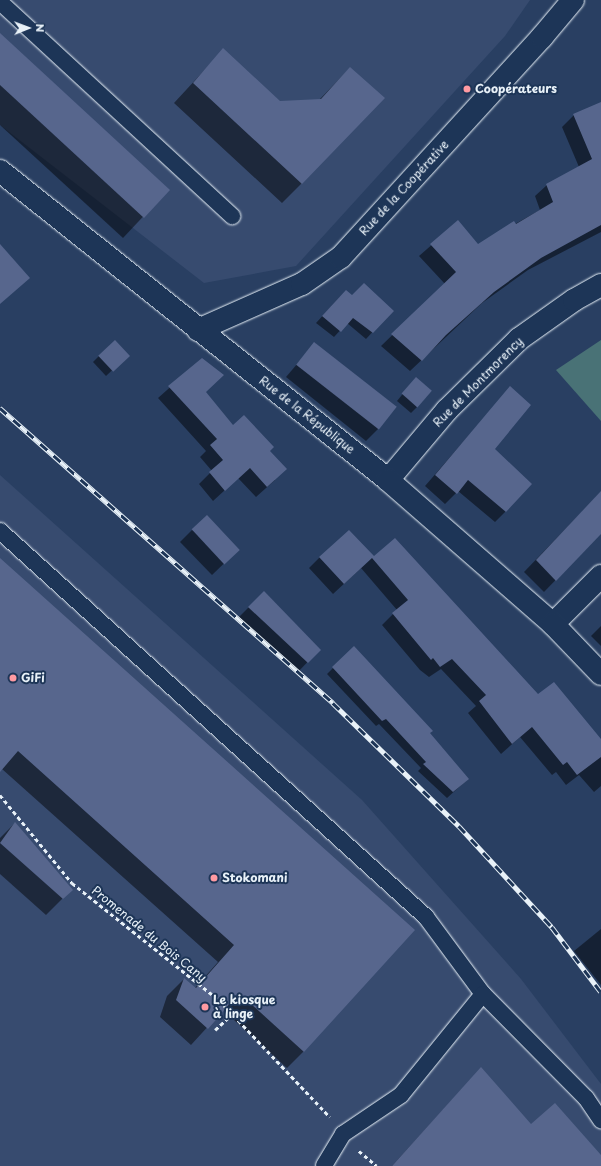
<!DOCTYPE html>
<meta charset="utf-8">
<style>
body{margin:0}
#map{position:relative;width:601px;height:1166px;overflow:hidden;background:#293f62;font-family:"Playpen Sans",sans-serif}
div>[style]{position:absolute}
.built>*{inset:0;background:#374b6f}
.green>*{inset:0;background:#497276}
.shadow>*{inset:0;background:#0007}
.building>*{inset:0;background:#57668d;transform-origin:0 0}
.path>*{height:2.5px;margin-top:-1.25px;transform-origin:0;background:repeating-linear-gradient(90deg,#e8f1f8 0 4px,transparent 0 7px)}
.roads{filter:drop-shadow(0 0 1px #e8f1f8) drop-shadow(0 0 1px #e8f1f8)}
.service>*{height:16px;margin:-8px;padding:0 8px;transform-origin:8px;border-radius:8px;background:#1d3557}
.minor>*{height:22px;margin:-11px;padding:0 11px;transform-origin:11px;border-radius:11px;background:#1d3557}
.tertiary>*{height:22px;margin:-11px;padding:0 11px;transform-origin:11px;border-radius:11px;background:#1d3557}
.rail>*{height:4.5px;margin-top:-2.25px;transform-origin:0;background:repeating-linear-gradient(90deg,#1d3557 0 9px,#e8f1f8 0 18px);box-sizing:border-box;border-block:1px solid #e8f1f8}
.dots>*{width:11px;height:11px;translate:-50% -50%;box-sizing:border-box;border:2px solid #1d3557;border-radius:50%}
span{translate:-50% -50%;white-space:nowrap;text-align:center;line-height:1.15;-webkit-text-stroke:4px #1d3557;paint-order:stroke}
.poi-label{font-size:12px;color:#e8f1f8;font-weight:700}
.left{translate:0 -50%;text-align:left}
.street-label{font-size:12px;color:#e8f1f8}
.north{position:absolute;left:8px;top:8px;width:40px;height:40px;-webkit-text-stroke:3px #1d3557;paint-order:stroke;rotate:89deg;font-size:11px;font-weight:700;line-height:16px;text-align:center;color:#e8f1f8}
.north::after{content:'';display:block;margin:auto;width:14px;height:18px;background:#e8f1f8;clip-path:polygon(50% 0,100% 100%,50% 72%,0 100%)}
</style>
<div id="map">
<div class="built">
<div style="clip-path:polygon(0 0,530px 0,505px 36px,296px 266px,204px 283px,0 125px)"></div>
<div style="clip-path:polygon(0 475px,362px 800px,521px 979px,601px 1084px,601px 1166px,0 1166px)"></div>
</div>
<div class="green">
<div style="clip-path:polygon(601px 340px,601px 421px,556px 370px)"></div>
</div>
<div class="shadow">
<div style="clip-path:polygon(0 34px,168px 190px,123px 238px,0 125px)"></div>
<div style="clip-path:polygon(223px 50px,280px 102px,319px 100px,350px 68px,302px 183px,282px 203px,174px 103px)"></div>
<div style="clip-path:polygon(574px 115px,601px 116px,601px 232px,528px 270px,482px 303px,410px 371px,381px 346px,445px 284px,419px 256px,458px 222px,478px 245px,540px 210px,535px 196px,547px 185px,579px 167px,562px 127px)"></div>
<div style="clip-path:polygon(352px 296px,392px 311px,366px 339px,347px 323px,334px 337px,316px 323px,340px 297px)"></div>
<div style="clip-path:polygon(315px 343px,378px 429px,366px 441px,286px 377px)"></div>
<div style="clip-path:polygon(99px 356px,122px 361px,106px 376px,93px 362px)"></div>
<div style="clip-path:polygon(202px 359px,205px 392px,233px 426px,268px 451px,275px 480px,256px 497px,238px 478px,213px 501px,199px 484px,212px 471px,200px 457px,206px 451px,158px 398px)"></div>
<div style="clip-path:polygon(410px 385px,417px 407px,411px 413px,397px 401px)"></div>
<div style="clip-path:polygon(510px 388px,493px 449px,506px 511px,495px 522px,458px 491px,445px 504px,425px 486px)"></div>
<div style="clip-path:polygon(601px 492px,601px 533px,544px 592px,524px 572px)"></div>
<div style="clip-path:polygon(192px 530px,238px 550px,212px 575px,180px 542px)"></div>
<div style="clip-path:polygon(320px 557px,374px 557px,538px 696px,601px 741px,601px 786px,594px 792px,579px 775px,566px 785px,556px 772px,552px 775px,520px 737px,501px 754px,468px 713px,476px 706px,441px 669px,429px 677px,420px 670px,382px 625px,397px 610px,361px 568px,333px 594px,309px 568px)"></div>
<div style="clip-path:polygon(0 559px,304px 1051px,287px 1068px,223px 1010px,191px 1045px,160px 1017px,167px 996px,184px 979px,195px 988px,218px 962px,2px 769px,0 771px)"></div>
<div style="clip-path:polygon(264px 592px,319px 650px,297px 673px,238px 618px)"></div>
<div style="clip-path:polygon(601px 626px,601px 646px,591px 636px)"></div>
<div style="clip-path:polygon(333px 668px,429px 733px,468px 779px,447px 798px,418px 771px,421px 768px,379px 724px,376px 726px,327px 674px)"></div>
<div style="clip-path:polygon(15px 823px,71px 890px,46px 915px,0 874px,0 838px)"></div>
<div style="clip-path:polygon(601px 929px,601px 985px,574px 951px)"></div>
<div style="clip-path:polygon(481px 1068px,531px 1126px,601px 1156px,601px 1166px,392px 1166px)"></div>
</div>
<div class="building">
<div style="clip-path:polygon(0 33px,170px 190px,144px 218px,0 85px)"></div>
<div style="clip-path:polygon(223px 48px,280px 101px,321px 99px,350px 67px,385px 98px,302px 184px,193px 83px)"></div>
<div style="clip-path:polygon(601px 102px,601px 225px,541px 258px,494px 292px,446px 335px,422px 361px,391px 334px,456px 272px,430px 244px,458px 220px,478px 244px,514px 221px,516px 224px,553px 202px,546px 184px,592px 159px,573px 114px)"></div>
<div style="clip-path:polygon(0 244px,30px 278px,0 304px)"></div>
<div style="clip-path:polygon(364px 283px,394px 311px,373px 333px,353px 318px,341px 332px,322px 316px,346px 290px,352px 295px)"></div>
<div style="left:115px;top:340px;width:22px;height:23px;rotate:47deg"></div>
<div style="left:314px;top:342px;width:105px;height:29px;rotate:38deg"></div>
<div style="clip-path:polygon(202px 358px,224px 375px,206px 392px,233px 425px,244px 415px,274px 447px,270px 451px,287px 469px,267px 487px,250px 468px,225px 491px,209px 472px,223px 460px,210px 445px,217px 439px,168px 386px)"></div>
<div style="left:416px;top:377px;width:21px;height:22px;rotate:41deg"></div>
<div style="clip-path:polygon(510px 386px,531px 405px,495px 449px,532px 484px,506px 512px,468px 480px,457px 494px,435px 475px)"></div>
<div style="clip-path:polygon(601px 491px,601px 534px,556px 581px,536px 560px)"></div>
<div style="left:207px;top:515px;width:48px;height:21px;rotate:47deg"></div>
<div style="clip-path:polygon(349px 530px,374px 556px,395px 538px,538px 694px,554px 682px,601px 739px,601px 757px,577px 775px,567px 762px,563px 765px,532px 727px,512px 744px,479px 701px,486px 695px,452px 659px,440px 667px,433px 658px,431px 660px,392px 613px,408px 600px,372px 558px,344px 584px,319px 557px)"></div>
<div style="clip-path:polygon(0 558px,415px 930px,304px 1052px,239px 993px,208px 1029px,176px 1000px,184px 978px,196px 988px,234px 945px,18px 751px,0 772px)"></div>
<div style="clip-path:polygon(264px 591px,321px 650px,308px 663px,248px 607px)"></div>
<div style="clip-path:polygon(354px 646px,433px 731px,430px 733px,469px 779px,453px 792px,423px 764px,426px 762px,386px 719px,382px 721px,332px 667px)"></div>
<div style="clip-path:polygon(15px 822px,73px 890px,63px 899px,0 843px)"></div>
<div style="clip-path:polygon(481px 1067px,531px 1124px,555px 1103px,601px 1155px,601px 1166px,392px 1166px)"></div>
</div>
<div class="path">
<div style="left:0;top:795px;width:114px;rotate:50.7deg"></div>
<div style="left:72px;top:883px;width:188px;rotate:38.5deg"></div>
<div style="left:219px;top:1000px;width:161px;rotate:46.5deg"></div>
<div style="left:215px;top:1030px;width:23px;rotate:-43deg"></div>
<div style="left:359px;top:1151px;width:23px;rotate:40deg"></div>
</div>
<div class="roads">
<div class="service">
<div style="left:0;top:2px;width:316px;rotate:42.7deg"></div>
<div style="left:0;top:531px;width:575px;rotate:42.18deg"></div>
<div style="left:426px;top:917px;width:96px;rotate:53.5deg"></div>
<div style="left:483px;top:994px;width:130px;rotate:129.1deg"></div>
<div style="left:401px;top:1095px;width:70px;rotate:146.1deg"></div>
<div style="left:343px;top:1134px;width:37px;rotate:121deg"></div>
<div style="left:483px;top:994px;width:146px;rotate:45.3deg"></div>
<div style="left:586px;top:1098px;width:27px;rotate:56deg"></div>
</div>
<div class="minor">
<div style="left:198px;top:330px;width:114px;rotate:-23.9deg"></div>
<div style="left:302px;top:284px;width:47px;rotate:-34.7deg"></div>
<div style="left:341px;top:257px;width:298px;rotate:-47.6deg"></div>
<div style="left:542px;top:37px;width:48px;rotate:-50deg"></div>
<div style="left:388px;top:480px;width:92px;rotate:-49.9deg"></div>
<div style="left:447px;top:410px;width:101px;rotate:-44.6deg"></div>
<div style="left:519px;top:339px;width:67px;rotate:-35.3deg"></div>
<div style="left:574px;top:300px;width:31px;rotate:-29deg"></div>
<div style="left:553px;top:624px;width:68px;rotate:-45deg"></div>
</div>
<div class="tertiary">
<div style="left:0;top:171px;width:496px;rotate:38.5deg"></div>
<div style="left:388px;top:480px;width:219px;rotate:41.1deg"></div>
<div style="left:553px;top:624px;width:69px;rotate:46.2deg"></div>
</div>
</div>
<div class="rail">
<div style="left:0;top:408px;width:445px;rotate:41.5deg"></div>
<div style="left:333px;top:703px;width:176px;rotate:44.3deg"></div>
<div style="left:459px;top:826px;width:137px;rotate:47.4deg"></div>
<div style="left:552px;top:927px;width:81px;rotate:53deg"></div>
</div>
<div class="dots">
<div style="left:467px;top:89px;background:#ff9aa2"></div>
<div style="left:13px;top:678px;background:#ff9aa2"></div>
<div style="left:214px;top:878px;background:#ff9aa2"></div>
<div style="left:205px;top:1007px;background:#ff9aa2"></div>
</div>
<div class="poi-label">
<span class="left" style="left:475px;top:89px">Coopérateurs</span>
<span class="left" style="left:21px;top:678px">GiFi</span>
<span class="left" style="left:222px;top:878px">Stokomani</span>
<span class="left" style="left:213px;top:1007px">Le kiosque<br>à linge</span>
</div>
<div class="street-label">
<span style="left:404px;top:188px;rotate:-47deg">Rue de la Coopérative</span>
<span style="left:478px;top:382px;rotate:-45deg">Rue de Montmorency</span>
<span style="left:307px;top:415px;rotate:38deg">Rue de la République</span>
<span style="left:149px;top:934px;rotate:39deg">Promenade du Bois Cany</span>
</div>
<div class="north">N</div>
</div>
